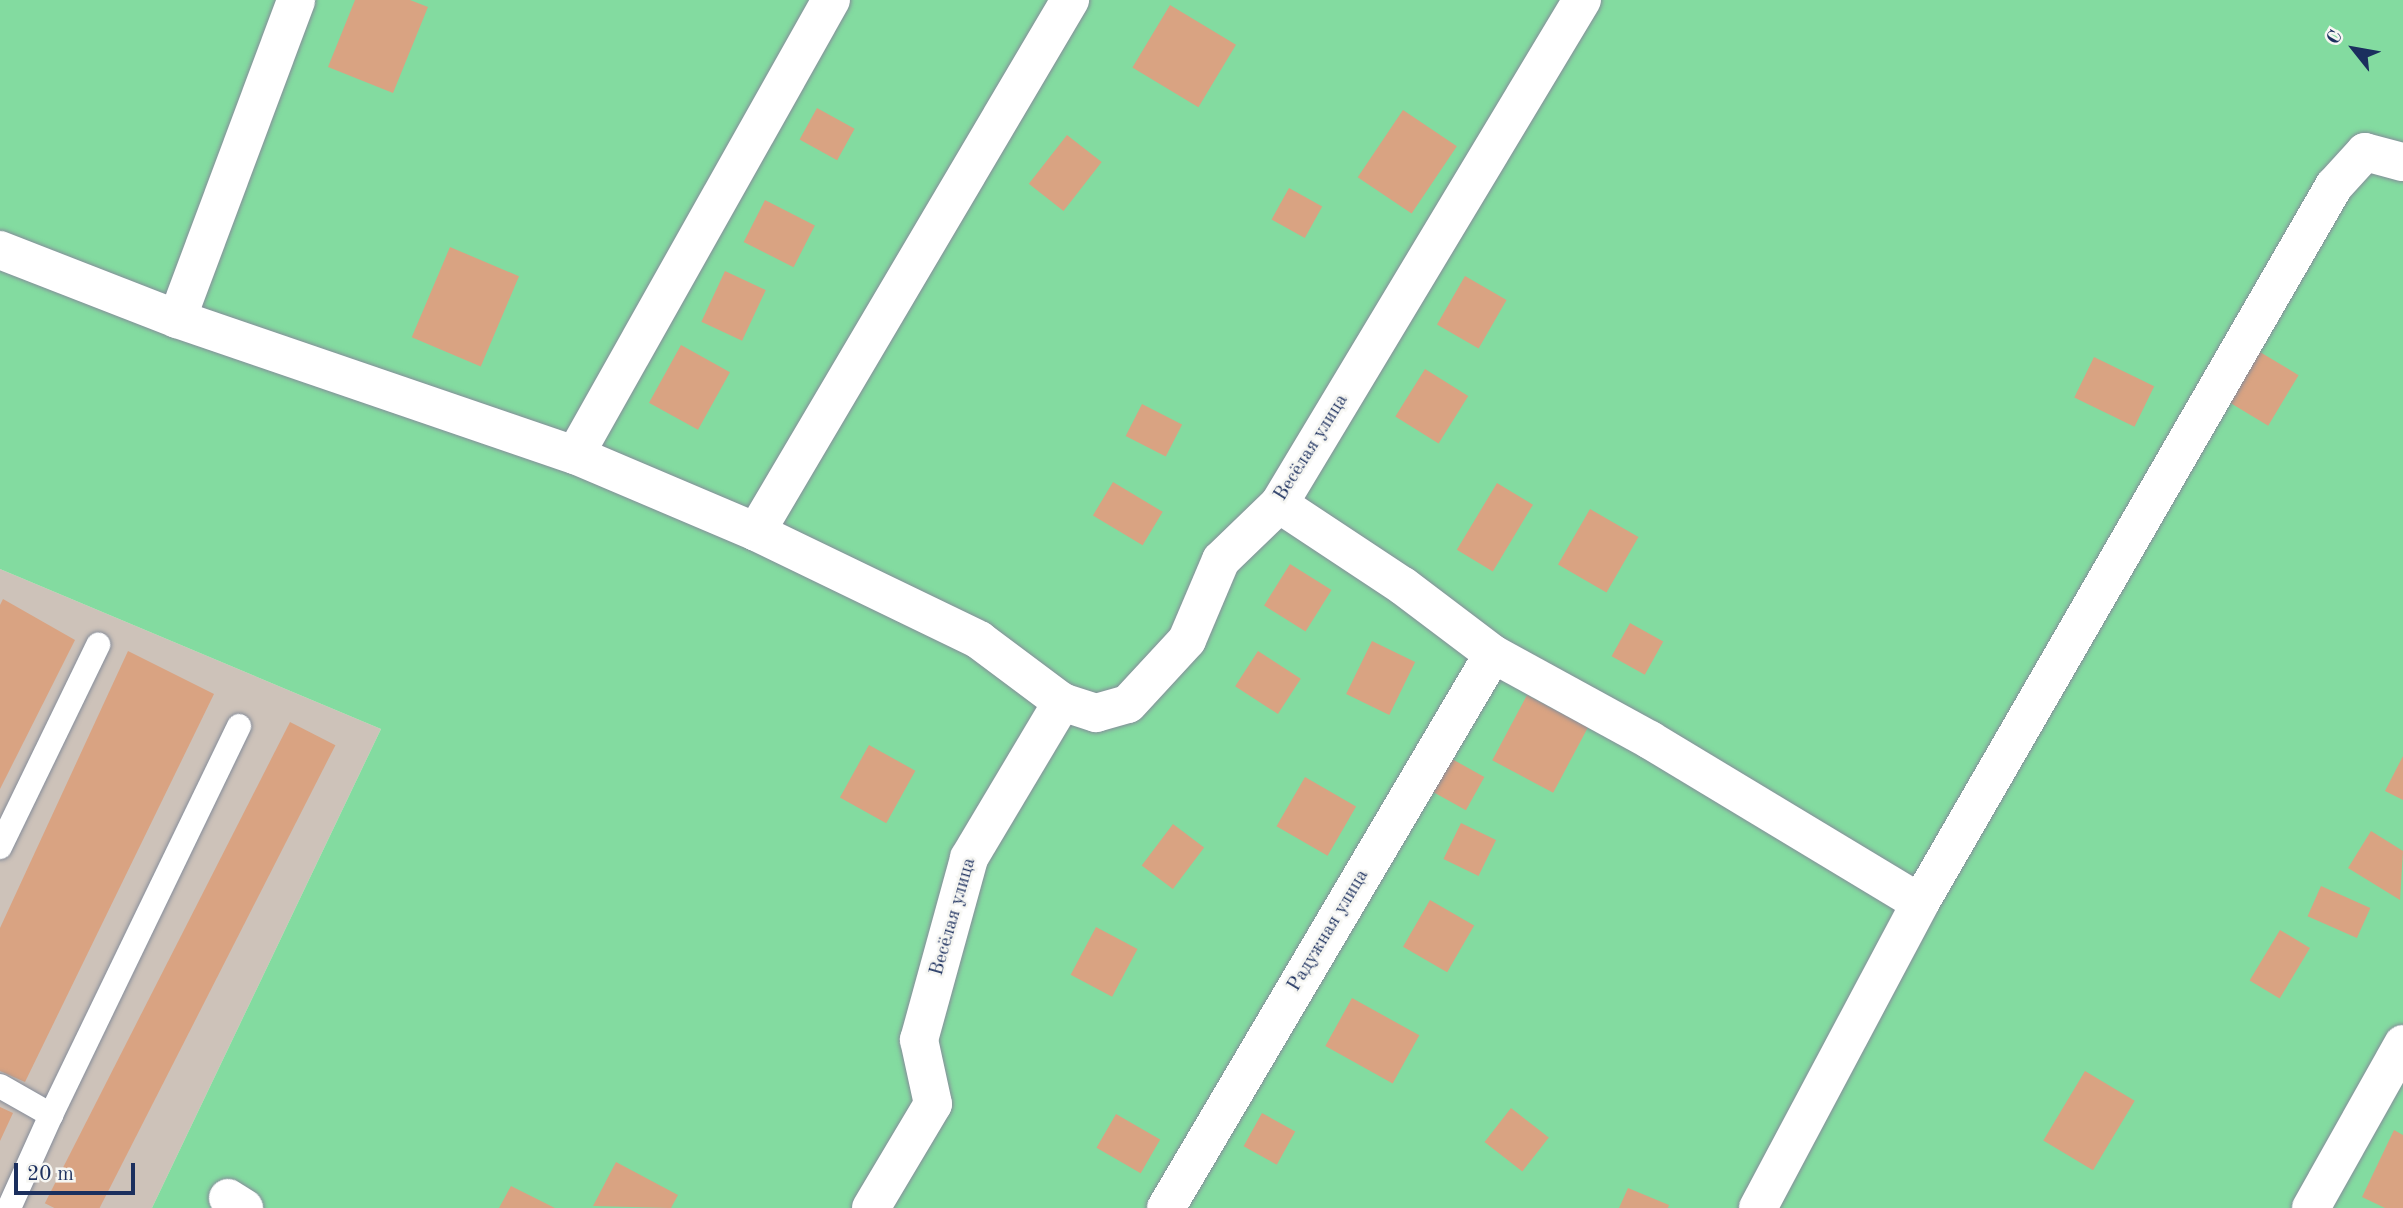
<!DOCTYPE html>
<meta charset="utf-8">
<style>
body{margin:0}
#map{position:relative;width:2403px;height:1208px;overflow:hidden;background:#efe9d4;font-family:"Old Standard TT",serif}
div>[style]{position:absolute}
.industrial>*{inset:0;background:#cdc2b9}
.green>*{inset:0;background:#83dba0}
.building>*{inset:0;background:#d9a382;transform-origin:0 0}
.roads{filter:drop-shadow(0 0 2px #858c99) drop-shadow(0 0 2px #858c99)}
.service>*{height:24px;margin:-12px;padding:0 12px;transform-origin:12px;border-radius:12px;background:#fff}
.minor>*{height:38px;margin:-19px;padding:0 19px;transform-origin:19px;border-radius:19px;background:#fff}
span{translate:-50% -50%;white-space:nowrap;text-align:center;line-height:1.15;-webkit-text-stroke:5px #f6f6f2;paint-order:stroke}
.street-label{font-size:19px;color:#1b2f5e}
.north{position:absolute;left:2319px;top:14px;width:70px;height:70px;-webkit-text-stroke:5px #f6f6f2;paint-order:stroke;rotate:301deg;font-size:19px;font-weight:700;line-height:28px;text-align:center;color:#1b2f5e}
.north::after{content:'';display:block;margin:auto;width:24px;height:32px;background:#1b2f5e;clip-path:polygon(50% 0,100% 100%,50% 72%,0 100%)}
.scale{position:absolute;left:14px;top:1163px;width:121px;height:32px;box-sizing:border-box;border:4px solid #1b2f5e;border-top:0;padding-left:9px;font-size:21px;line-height:24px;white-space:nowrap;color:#1b2f5e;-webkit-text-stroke:5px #f6f6f2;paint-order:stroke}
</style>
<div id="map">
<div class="industrial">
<div style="clip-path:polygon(0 569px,381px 729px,152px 1208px,0 1208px)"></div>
</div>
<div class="green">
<div style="clip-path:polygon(0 0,2403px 0,2403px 1208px,152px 1208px,381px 729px,0 569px)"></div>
</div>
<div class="building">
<div style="clip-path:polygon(355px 0,410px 0,428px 7px,393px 93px,328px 67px)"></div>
<div style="left:1170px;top:5px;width:77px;height:73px;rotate:31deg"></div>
<div style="left:817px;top:108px;width:43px;height:36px;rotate:29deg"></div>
<div style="left:1403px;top:110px;width:65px;height:81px;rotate:34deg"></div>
<div style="left:1067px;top:135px;width:44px;height:62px;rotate:38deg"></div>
<div style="left:1289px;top:188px;width:38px;height:36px;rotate:29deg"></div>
<div style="left:765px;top:200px;width:56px;height:47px;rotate:27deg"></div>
<div style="left:450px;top:247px;width:75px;height:98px;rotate:23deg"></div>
<div style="left:725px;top:271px;width:45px;height:56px;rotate:25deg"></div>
<div style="left:1465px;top:276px;width:48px;height:56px;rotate:30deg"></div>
<div style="left:681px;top:345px;width:56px;height:66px;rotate:29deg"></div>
<div style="left:2260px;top:352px;width:45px;height:59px;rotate:31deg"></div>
<div style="left:2094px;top:357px;width:67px;height:45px;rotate:26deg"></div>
<div style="left:1425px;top:369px;width:51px;height:56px;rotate:32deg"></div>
<div style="left:1142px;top:404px;width:45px;height:36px;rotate:27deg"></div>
<div style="left:1113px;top:482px;width:58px;height:39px;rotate:31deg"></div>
<div style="left:1497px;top:483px;width:42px;height:78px;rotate:31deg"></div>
<div style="left:1590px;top:509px;width:56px;height:64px;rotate:30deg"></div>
<div style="left:1290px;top:564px;width:49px;height:49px;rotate:32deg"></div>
<div style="clip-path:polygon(3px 599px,75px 640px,0 789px,0 605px)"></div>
<div style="left:1630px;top:623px;width:38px;height:38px;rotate:29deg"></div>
<div style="left:1372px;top:641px;width:48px;height:59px;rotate:26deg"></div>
<div style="clip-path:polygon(128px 651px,214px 694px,25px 1082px,0 1071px,0 928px)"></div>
<div style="left:1258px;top:651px;width:51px;height:42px;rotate:33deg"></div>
<div style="left:1527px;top:695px;width:69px;height:74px;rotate:28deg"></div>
<div style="left:290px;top:722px;width:51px;height:540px;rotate:27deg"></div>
<div style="left:869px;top:745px;width:53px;height:60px;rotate:29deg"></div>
<div style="clip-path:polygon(2403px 756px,2403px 800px,2385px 791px)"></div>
<div style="left:1452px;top:759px;width:37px;height:38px;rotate:29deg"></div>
<div style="left:1305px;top:777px;width:59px;height:57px;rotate:30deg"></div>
<div style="left:1461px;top:823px;width:39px;height:40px;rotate:26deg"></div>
<div style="left:1173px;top:824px;width:39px;height:52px;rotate:37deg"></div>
<div style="clip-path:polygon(2371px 831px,2403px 851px,2400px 900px,2348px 868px)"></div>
<div style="left:2321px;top:886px;width:54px;height:33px;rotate:24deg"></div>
<div style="left:1430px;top:900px;width:51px;height:54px;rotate:30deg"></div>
<div style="left:1096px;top:927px;width:47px;height:54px;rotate:28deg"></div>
<div style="left:2280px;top:930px;width:35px;height:59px;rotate:31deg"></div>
<div style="left:1352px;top:998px;width:77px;height:55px;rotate:29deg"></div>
<div style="left:2085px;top:1071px;width:58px;height:81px;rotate:31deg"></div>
<div style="clip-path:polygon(0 1107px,13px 1113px,0 1141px)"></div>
<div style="left:1511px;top:1108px;width:48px;height:43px;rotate:38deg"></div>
<div style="left:1262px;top:1113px;width:38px;height:38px;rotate:29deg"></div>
<div style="left:1116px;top:1114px;width:51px;height:39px;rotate:30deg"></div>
<div style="clip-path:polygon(2394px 1130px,2403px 1135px,2403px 1208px,2385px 1208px,2362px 1197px)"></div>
<div style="clip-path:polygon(616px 1162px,678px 1195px,671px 1208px,593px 1206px)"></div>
<div style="clip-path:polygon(511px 1186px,555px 1208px,499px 1208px)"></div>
<div style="clip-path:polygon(1628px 1188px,1669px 1205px,1668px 1208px,1619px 1208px)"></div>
</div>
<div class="roads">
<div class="service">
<div style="left:0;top:847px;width:225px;rotate:-64.1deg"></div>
<div style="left:0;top:1086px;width:59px;rotate:29.6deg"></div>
<div style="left:51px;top:1115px;width:102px;rotate:114.3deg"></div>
<div style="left:51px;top:1115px;width:432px;rotate:-64.2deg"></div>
</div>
<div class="minor">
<div style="left:0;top:250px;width:190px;rotate:21.3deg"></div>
<div style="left:177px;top:319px;width:421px;rotate:18.9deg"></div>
<div style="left:575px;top:455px;width:197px;rotate:23deg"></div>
<div style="left:756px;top:532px;width:248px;rotate:25.8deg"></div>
<div style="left:979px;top:640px;width:104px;rotate:36.8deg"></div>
<div style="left:1062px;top:702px;width:36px;rotate:18deg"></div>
<div style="left:1096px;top:713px;width:33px;rotate:-16deg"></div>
<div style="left:1128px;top:704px;width:87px;rotate:-47.3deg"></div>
<div style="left:1187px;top:640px;width:87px;rotate:-67deg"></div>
<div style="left:1221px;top:560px;width:81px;rotate:-44deg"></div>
<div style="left:1279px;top:504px;width:588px;rotate:-58.99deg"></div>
<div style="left:177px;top:319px;width:340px;rotate:-69.5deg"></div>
<div style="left:575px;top:455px;width:522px;rotate:-60.64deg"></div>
<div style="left:1279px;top:504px;width:149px;rotate:33.5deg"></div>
<div style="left:1403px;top:586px;width:113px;rotate:37.1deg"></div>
<div style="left:1493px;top:654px;width:179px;rotate:28.7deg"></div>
<div style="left:1650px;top:740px;width:315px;rotate:31.1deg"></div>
<div style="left:756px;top:532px;width:618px;rotate:-59.45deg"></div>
<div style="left:228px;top:1198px;width:19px;rotate:32deg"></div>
<div style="left:871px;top:1208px;width:121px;rotate:-59.2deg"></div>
<div style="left:933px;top:1104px;width:66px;rotate:-102.3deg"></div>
<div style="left:919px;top:1040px;width:189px;rotate:-74.6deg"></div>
<div style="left:969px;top:858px;width:182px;rotate:-59.2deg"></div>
<div style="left:1166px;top:1208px;width:643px;rotate:-59.45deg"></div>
<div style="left:1758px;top:1208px;width:345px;rotate:-62deg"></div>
<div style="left:1920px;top:903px;width:828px;rotate:-60deg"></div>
<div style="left:2334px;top:186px;width:46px;rotate:-47.6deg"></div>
<div style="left:2365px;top:152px;width:39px;rotate:15deg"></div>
<div style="left:2311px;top:1208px;width:188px;rotate:-60.7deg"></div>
</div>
</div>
<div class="street-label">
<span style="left:1312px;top:448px;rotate:-58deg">Весёлая улица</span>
<span style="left:954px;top:917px;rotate:-74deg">Весёлая улица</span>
<span style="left:1329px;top:931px;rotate:-59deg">Радужная улица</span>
</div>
<div class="north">С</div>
<div class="scale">20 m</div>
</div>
